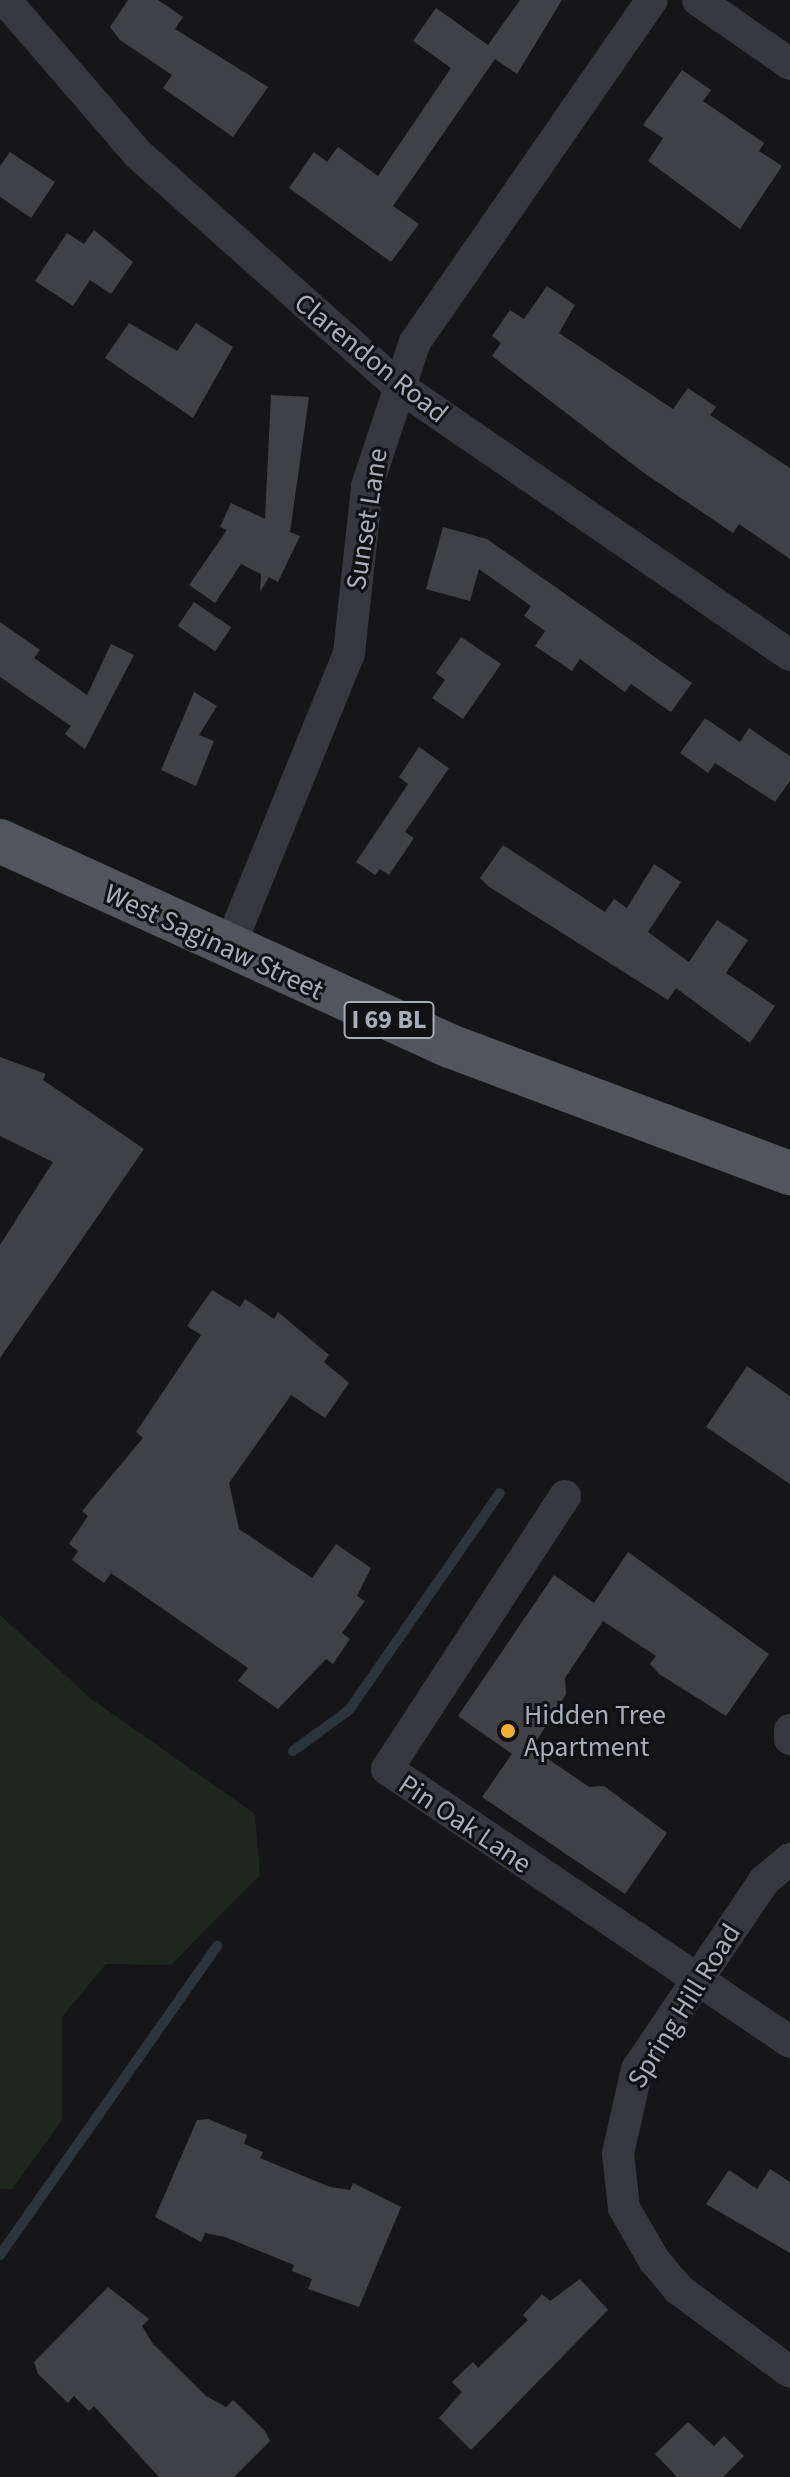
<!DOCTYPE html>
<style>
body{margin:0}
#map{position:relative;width:790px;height:2477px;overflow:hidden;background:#161618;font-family:"Source Sans 3",sans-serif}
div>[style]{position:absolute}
.green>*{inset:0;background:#1e261f}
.stream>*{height:10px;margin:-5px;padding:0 5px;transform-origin:5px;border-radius:5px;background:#2c353c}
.building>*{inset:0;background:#404145;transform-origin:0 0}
.minor>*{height:32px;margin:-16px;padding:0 16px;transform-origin:16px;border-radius:16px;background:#37383d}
.primary>*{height:44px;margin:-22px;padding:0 22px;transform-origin:22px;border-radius:22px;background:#53555c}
.dots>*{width:22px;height:22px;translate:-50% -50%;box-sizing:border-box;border:4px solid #111113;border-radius:50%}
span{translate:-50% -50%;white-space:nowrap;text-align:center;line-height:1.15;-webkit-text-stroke:6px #111113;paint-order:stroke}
.shield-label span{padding:2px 6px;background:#111113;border:2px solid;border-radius:6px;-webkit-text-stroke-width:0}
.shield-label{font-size:26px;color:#a8adb8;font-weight:700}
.street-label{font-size:28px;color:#a8adb8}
.poi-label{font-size:28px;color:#a8adb8}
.left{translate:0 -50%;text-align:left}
</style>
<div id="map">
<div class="green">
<div style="clip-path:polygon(0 1615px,90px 1698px,255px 1814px,260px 1875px,171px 1965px,106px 1964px,62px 2017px,62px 2120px,12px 2189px,0 2189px)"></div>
</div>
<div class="stream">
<div style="left:293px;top:1751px;width:69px;rotate:-36.2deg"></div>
<div style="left:349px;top:1710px;width:264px;rotate:-55.2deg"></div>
<div style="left:0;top:2255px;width:378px;rotate:-54.9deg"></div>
</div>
<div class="building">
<div style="clip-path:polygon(128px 0,158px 0,183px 17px,175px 29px,268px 87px,233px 137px,163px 88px,172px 75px,120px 40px,110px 27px)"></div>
<div style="clip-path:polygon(520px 0,562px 0,517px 74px,495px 59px,393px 206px,419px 224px,391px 262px,289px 188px,314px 152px,327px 162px,338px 147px,378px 176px,451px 68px,413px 41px,436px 8px,488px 45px)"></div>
<div style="clip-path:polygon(682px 70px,711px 90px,703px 101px,764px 143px,759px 151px,782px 166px,740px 229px,648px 161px,663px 138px,643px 125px)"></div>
<div style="clip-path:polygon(10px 152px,55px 182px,31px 218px,0 197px,0 166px)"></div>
<div style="clip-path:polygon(94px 230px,133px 262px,111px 294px,90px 280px,73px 306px,35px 281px,67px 233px,84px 244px)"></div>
<div style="clip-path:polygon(547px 286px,575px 305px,559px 333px,673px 409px,688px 388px,716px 407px,710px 415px,790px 468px,790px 559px,739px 524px,733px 533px,644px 473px,492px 356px,501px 343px,492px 336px,510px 310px,524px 319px)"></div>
<div style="clip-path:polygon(129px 323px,177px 351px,196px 323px,233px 347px,193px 418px,105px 358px)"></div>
<div style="clip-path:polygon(271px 395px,309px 397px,290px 532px,300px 536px,278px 582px,269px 577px,260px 592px,261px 574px,241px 564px,215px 603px,189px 585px,227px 530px,220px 527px,231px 503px,265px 519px)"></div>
<div style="clip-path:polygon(443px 527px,487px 539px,692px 683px,671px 712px,631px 684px,625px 692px,580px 659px,572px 671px,535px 646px,545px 631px,524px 616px,531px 606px,479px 569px,470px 601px,426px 589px)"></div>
<div style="left:194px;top:602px;width:45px;height:29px;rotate:34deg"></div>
<div style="clip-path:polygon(0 622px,40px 650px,34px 658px,87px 695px,111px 644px,134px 655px,85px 749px,65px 734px,71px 726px,0 677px)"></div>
<div style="clip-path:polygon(461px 637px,501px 664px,463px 719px,432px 698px,445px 680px,436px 673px)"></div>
<div style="clip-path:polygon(194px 692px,217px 706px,199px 735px,214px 741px,196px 786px,161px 770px)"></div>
<div style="clip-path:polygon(705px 718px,740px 742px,749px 728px,790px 756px,790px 781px,775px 802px,715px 763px,708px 773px,680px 753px)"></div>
<div style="clip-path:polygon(419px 747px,449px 768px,405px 832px,414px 838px,389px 875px,380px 869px,375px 875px,356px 862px,408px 784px,399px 777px)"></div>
<div style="clip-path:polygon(503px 845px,605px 912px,614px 899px,627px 908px,654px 864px,681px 882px,648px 932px,689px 962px,717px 920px,748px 940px,726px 973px,775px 1006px,750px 1043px,676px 988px,668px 1000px,488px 886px,480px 878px)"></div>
<div style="clip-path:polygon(0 1057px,46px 1074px,43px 1080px,144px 1149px,0 1358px,0 1245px,53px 1162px,0 1136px)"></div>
<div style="clip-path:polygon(212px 1290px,240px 1307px,245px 1299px,274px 1319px,278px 1312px,329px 1355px,324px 1362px,349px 1383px,325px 1418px,291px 1395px,229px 1483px,239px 1529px,312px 1578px,336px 1544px,371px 1568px,357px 1596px,365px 1601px,342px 1633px,350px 1639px,333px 1664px,326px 1659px,278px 1709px,238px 1681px,248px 1668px,111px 1573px,104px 1583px,72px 1560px,78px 1551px,69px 1544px,88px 1516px,82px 1511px,143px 1438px,136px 1432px,201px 1335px,187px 1326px)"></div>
<div style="clip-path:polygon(747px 1366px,790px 1396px,790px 1484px,706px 1427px)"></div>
<div style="clip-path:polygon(628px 1552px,769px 1654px,726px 1716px,659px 1674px,650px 1664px,656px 1656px,603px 1621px,565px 1678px,566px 1694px,532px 1748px,589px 1787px,604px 1786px,667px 1833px,625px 1894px,482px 1797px,512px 1754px,458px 1716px,554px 1575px,594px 1603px)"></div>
<div style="clip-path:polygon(208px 2119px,247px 2135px,244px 2144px,263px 2152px,260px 2158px,330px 2187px,350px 2190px,353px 2183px,401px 2207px,359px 2307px,308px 2289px,312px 2279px,292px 2271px,294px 2265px,225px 2237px,205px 2233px,201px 2242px,155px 2217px,197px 2120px)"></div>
<div style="clip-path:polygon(770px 2169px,790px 2182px,790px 2253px,706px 2204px,729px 2170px,757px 2189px)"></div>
<div style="clip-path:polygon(580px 2279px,608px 2310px,471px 2450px,439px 2418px,462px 2392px,452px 2382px,473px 2362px,478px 2368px,528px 2320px,523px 2315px,542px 2294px,550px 2301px)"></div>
<div style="clip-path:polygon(108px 2287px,149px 2319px,142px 2326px,153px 2344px,206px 2396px,226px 2407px,233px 2400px,265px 2431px,270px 2441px,234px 2477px,159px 2477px,94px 2406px,89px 2411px,74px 2396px,68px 2403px,38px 2374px,34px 2362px)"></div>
<div style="clip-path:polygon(688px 2422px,714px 2446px,724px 2436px,744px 2456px,723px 2477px,677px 2477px,655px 2454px)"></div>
</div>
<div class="minor">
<div style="left:5px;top:0;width:203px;rotate:49.2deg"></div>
<div style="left:138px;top:154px;width:347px;rotate:41.7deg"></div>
<div style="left:397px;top:385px;width:477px;rotate:34.5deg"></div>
<div style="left:698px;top:0;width:112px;rotate:34.8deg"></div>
<div style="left:228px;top:950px;width:321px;rotate:-67.8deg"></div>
<div style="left:349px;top:653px;width:168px;rotate:-83.8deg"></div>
<div style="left:367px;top:486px;width:152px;rotate:-71.6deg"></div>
<div style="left:415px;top:342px;width:416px;rotate:-55.3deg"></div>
<div style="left:565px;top:1496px;width:326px;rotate:123.1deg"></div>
<div style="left:387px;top:1769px;width:487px;rotate:34.1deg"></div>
<div style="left:790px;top:1730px;width:9px;rotate:90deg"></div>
<div style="left:790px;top:1859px;width:34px;rotate:140deg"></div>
<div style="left:764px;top:1881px;width:227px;rotate:124deg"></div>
<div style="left:637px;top:2069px;width:86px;rotate:102.7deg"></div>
<div style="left:618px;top:2153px;width:55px;rotate:83.8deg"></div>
<div style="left:624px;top:2208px;width:60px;rotate:60deg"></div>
<div style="left:654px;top:2260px;width:38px;rotate:50deg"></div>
<div style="left:678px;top:2289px;width:139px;rotate:36.5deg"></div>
</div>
<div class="primary">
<div style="left:0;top:841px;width:494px;rotate:24.5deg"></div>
<div style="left:450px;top:1046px;width:363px;rotate:20.5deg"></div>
</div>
<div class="dots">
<div style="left:508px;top:1731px;background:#f2b134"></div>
</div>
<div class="shield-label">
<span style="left:389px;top:1020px">I 69 BL</span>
</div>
<div class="street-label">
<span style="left:371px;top:358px;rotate:39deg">Clarendon Road</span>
<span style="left:367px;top:519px;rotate:-81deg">Sunset Lane</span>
<span style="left:214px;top:942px;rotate:25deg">West Saginaw Street</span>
<span style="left:465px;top:1824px;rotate:34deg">Pin Oak Lane</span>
<span style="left:684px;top:2006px;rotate:-58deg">Spring Hill Road</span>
</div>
<div class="poi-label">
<span class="left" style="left:524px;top:1731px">Hidden Tree<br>Apartment</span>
</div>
</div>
